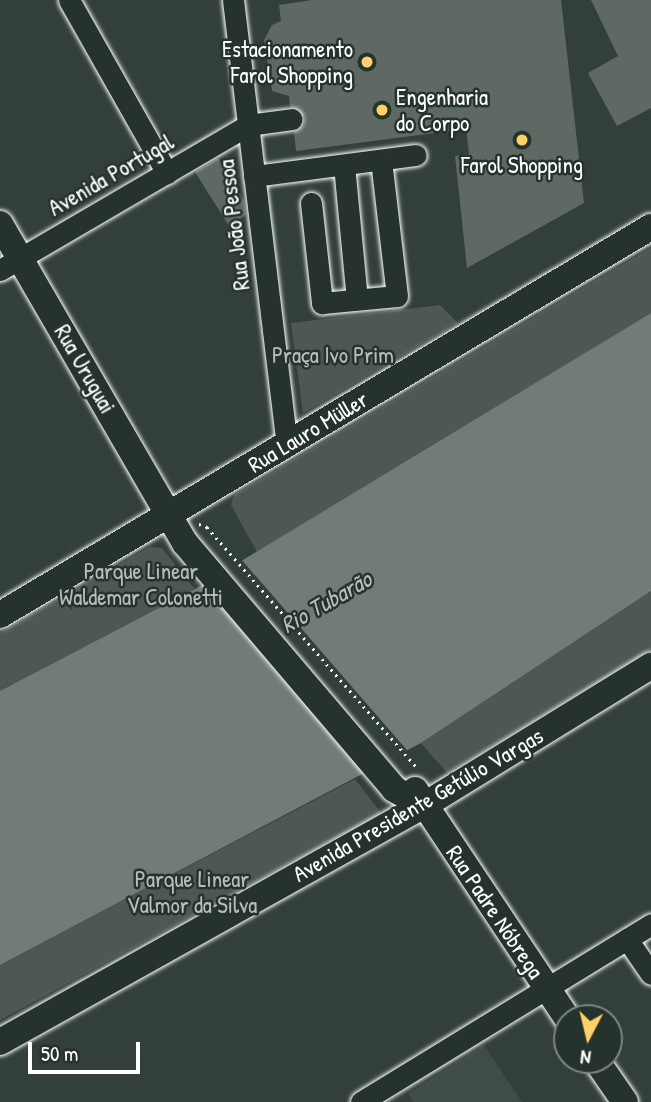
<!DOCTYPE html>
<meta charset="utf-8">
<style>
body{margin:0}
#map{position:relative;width:651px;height:1102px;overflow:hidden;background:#333f3a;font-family:"Patrick Hand",sans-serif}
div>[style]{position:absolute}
.built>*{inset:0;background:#404c47}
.green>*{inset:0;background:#4d5853}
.water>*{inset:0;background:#737b78}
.pier>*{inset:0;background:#333f3a;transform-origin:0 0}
.building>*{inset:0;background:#5f6964}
.path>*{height:2.5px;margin-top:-1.25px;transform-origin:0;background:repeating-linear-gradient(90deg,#fff 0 2px,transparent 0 7px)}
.roads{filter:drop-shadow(0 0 2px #fff) drop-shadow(0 0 2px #fff)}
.minor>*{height:21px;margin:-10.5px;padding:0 10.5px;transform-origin:10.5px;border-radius:10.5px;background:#26332d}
.major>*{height:26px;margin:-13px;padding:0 13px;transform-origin:13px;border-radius:13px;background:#26332d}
.dots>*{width:19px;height:19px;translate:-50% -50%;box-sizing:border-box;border:4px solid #26332d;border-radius:50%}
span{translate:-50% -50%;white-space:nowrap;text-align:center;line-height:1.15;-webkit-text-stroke:5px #26332d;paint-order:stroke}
.poi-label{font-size:23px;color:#fff}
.right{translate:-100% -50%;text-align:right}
.left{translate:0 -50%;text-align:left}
.street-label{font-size:23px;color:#fff}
.park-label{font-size:23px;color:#b8bcba}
.water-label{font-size:24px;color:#b9bdbc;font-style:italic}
.north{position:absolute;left:553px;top:1004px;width:70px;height:70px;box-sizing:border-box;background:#26332d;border:2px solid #7d8581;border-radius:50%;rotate:187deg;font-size:19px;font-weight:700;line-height:28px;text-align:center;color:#fff}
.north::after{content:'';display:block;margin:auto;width:24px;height:32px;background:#ffd166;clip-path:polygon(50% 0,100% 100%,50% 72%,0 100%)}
.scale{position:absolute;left:28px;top:1042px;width:112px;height:32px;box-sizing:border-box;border:4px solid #fff;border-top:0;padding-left:9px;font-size:21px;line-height:24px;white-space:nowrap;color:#fff;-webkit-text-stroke:5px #26332d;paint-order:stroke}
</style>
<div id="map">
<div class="built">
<div style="clip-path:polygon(484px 1045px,522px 1102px,413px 1102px,408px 1094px)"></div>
</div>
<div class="green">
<div style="clip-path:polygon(651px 248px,651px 313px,257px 552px,231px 505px,234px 495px)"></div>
<div style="clip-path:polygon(440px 305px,458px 323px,303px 413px,291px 323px)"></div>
<div style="clip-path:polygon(150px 547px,162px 548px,195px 589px,0 691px,0 633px)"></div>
<div style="clip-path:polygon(651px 591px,651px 649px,447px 773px,421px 743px)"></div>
<div style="clip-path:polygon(355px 779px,381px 813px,0 1020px,0 965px)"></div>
</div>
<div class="water">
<div style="clip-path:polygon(651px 313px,651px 591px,421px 743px,0 965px,0 691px,195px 589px)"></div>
</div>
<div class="pier">
<div style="left:240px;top:558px;width:259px;height:37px;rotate:49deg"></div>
</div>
<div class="building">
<div style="clip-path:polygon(312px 0,561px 0,584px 203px,467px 268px,455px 156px,469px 154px,466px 129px,296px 151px,294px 132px,304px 125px,305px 117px,290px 106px,289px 96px,272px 91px,264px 40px,272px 25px,281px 21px,279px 5px)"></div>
<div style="clip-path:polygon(591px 0,651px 0,651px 108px,617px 126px,588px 73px,618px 56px)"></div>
<div style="clip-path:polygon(218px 158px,244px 201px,246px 215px,229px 226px,195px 172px)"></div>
</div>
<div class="path">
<div style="left:199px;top:524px;width:9px;rotate:21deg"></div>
<div style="left:207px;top:527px;width:321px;rotate:48.9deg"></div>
</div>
<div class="roads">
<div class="minor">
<div style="left:69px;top:0;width:199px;rotate:60.5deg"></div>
<div style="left:233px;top:0;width:447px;rotate:83.1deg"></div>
<div style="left:344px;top:165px;width:135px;rotate:84.5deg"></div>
<div style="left:254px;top:176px;width:163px;rotate:-7.4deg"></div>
<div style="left:311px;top:203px;width:101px;rotate:83.7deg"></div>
<div style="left:322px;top:303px;width:75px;rotate:-5.3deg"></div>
<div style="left:397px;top:296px;width:137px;rotate:-96.7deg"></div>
<div style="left:0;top:270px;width:287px;rotate:-30.3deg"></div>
<div style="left:248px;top:125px;width:44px;rotate:-7.8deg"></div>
<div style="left:627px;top:939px;width:42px;rotate:55.6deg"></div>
<div style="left:361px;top:1102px;width:340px;rotate:-31.5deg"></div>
</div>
<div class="major">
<div style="left:0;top:224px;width:369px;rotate:59.9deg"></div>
<div style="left:185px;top:543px;width:323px;rotate:49.6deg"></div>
<div style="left:394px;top:789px;width:34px;rotate:30deg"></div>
<div style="left:0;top:615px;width:758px;rotate:-30.8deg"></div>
<div style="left:415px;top:790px;width:274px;rotate:56.3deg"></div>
<div style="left:0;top:1042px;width:484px;rotate:-29.2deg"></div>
<div style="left:423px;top:806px;width:268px;rotate:-31.6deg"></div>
<div style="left:596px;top:1060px;width:51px;rotate:55.4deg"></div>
</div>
</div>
<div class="dots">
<div style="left:367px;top:62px;background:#ffd166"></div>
<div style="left:382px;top:110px;background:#ffd166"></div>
<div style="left:522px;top:140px;background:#ffd166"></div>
</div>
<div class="poi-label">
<span class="right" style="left:353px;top:62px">Estacionamento<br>Farol Shopping</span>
<span class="left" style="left:396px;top:110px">Engenharia<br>do Corpo</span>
<span style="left:522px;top:165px">Farol Shopping</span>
</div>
<div class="street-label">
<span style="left:111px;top:175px;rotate:-30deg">Avenida Portugal</span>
<span style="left:234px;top:225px;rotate:-97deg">Rua João Pessoa</span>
<span style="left:85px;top:369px;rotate:60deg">Rua Uruguai</span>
<span style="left:308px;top:432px;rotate:-31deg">Rua Lauro Müller</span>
<span style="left:418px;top:805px;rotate:-30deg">Avenida Presidente Getúlio Vargas</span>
<span style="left:495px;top:912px;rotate:56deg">Rua Padre Nóbrega</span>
</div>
<div class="park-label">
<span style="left:333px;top:355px">Praça Ivo Prim</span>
<span style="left:141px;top:584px">Parque Linear<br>Waldemar Colonetti</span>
<span style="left:192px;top:892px">Parque Linear<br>Valmor da Silva</span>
</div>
<div class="water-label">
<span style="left:326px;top:602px;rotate:-30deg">Rio Tubarão</span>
</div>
<div class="north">N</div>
<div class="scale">50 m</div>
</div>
